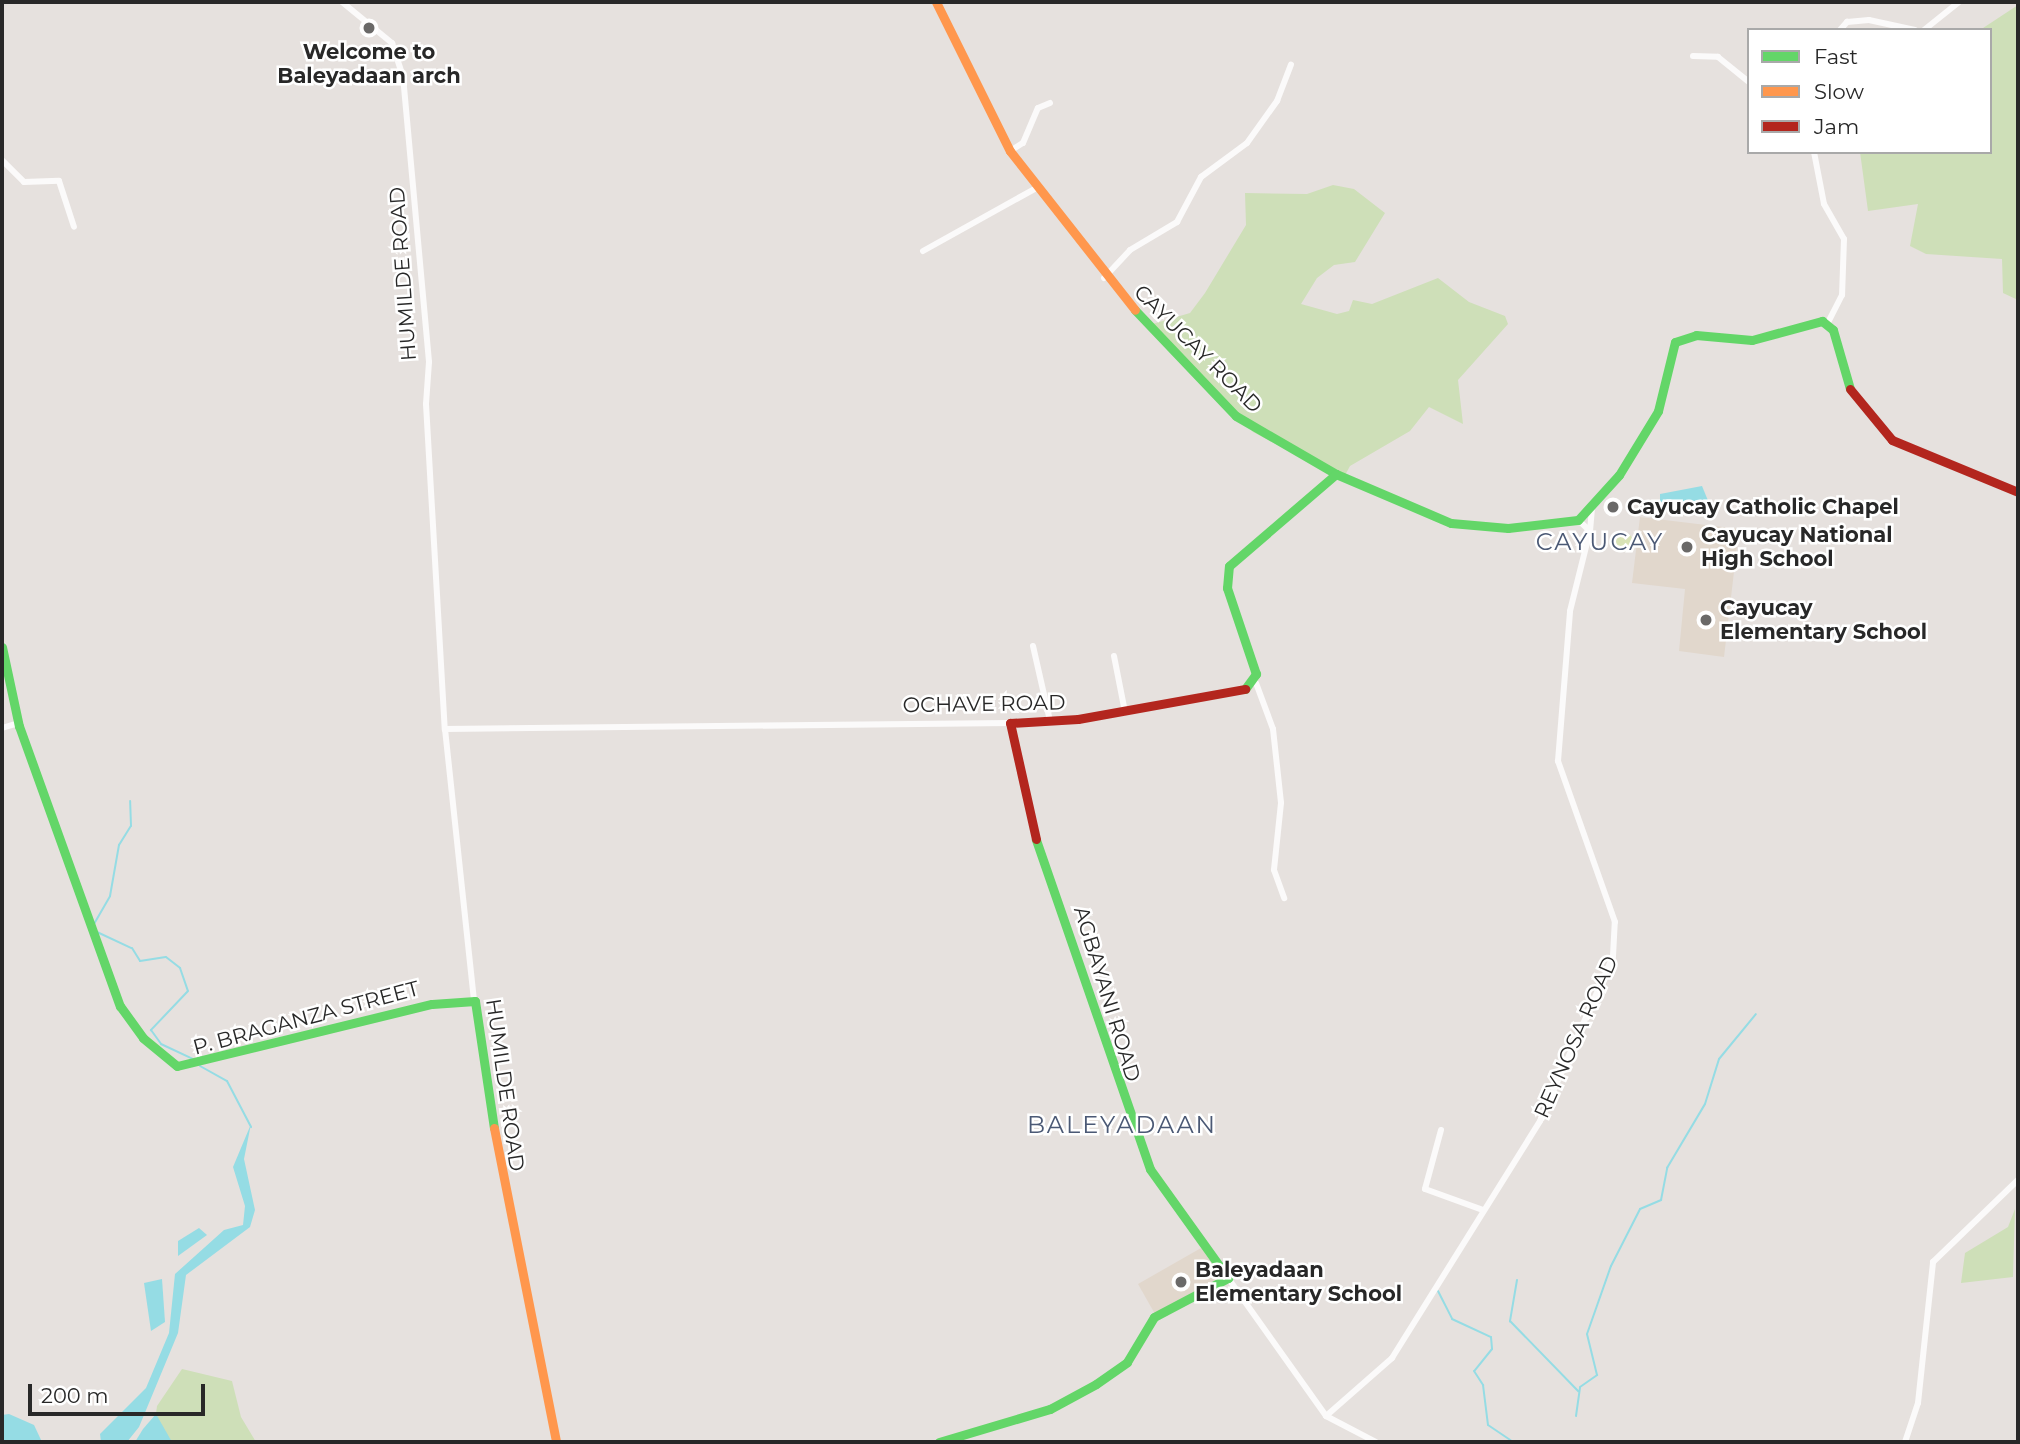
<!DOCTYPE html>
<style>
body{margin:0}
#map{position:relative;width:2020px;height:1444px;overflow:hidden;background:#e6e1de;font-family:Montserrat,sans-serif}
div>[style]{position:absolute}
.education>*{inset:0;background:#e1d7cc}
.green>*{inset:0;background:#cedfb8}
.pitch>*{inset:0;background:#d9e3b6}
.round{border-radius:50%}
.water>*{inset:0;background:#95dce4}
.stream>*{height:2px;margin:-1px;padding:0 1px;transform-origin:1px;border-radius:1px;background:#95dce4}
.street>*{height:6px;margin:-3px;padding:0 3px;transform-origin:3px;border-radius:3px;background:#fbfafa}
.fast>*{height:9px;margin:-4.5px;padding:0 4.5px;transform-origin:4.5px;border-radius:4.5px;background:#63d668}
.slow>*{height:9px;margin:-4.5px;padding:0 4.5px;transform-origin:4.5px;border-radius:4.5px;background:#ff974d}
.jam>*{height:9px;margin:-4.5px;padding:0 4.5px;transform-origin:4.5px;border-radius:4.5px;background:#b3261e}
.dots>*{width:19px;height:19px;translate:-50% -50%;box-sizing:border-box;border:4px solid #fff;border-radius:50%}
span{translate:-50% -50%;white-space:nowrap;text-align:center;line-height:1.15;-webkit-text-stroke:5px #fff;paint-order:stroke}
.poi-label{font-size:21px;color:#282828;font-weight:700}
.left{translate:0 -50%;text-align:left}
.street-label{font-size:21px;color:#282828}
.quarter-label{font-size:24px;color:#4b5975;letter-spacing:2px}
.frame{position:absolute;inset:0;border:4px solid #282828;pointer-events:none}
.legend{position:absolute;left:1747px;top:28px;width:245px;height:126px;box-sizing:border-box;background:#fff;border:2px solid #a9a9a9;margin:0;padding:9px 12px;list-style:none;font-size:21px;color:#282828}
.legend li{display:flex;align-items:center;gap:14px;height:35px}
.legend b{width:35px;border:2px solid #a9a9a9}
.scale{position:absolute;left:28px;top:1384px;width:177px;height:32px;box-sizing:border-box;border:4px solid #282828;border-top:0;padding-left:9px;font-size:21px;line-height:24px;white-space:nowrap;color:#282828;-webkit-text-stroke:5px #fff;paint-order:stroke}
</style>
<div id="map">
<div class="education">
<div style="clip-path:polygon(1640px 517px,1739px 529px,1724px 657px,1679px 651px,1685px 589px,1632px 583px)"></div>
<div style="clip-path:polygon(1201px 1248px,1225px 1281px,1155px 1314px,1138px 1284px)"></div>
</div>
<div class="green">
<div style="clip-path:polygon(2018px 5px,2018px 300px,2003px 293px,2002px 259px,1926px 254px,1910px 246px,1918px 204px,1868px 211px,1860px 152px,1990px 152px,1990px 30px,1980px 30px)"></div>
<div style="clip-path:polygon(1333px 185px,1354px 189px,1385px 213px,1355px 262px,1334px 265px,1317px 278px,1301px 304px,1337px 314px,1349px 311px,1353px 300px,1372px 304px,1438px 278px,1469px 302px,1505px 316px,1508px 324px,1458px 380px,1463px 424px,1429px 407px,1410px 431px,1350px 466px,1343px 479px,1253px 432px,1149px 325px,1190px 313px,1205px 293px,1246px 225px,1245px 193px,1307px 194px)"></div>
<div style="clip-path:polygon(2015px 1209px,2013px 1277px,1961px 1283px,1965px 1253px,2008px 1227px)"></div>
<div style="clip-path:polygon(182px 1369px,232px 1381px,241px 1417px,256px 1442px,172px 1442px,155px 1421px,157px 1406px)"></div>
</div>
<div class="pitch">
<div class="round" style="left:1613px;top:532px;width:20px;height:20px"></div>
</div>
<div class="water">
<div style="clip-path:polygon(1702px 486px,1709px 503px,1704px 508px,1673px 510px,1660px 501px,1660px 494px)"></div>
<div style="clip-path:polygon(251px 1124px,244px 1159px,255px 1210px,250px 1227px,186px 1275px,178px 1333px,139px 1427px,127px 1442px,101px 1442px,100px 1434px,146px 1388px,169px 1333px,175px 1274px,224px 1230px,243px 1225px,245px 1206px,233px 1167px)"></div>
<div style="clip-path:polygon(199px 1228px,207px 1235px,178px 1256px,178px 1241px)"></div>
<div style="clip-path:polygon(162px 1279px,165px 1322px,151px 1331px,144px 1283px)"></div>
<div style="clip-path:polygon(9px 1414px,34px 1425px,42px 1442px,2px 1442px,2px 1415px)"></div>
<div style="clip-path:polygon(156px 1414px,172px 1442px,135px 1442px,143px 1429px)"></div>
</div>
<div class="stream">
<div style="left:94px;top:924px;width:32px;rotate:-60deg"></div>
<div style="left:110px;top:896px;width:52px;rotate:-80deg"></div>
<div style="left:119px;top:845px;width:22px;rotate:-58deg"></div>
<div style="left:131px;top:826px;width:25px;rotate:-92deg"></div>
<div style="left:97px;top:932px;width:38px;rotate:25deg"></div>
<div style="left:132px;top:948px;width:15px;rotate:58deg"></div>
<div style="left:140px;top:961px;width:26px;rotate:-9deg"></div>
<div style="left:166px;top:957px;width:18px;rotate:38deg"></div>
<div style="left:180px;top:968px;width:24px;rotate:71deg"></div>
<div style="left:188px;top:991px;width:54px;rotate:133.5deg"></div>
<div style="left:151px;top:1030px;width:17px;rotate:54deg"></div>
<div style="left:161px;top:1044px;width:35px;rotate:25deg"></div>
<div style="left:200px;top:1066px;width:31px;rotate:29deg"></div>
<div style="left:227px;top:1081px;width:52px;rotate:62.4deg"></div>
<div style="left:1517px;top:1280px;width:42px;rotate:99.7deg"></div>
<div style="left:1510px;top:1321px;width:98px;rotate:45.8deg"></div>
<div style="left:1438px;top:1291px;width:31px;rotate:63deg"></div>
<div style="left:1452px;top:1319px;width:43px;rotate:24.8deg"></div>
<div style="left:1491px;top:1337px;width:12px;rotate:85deg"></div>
<div style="left:1492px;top:1349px;width:28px;rotate:129deg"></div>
<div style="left:1474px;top:1371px;width:17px;rotate:57deg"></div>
<div style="left:1483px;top:1385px;width:40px;rotate:82.9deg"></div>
<div style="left:1488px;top:1425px;width:30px;rotate:34deg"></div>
<div style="left:1576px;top:1416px;width:29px;rotate:-82deg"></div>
<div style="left:1580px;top:1387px;width:21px;rotate:-35deg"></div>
<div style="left:1597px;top:1375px;width:42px;rotate:-103.7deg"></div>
<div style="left:1587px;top:1334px;width:72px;rotate:-70.6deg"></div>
<div style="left:1611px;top:1266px;width:64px;rotate:-63deg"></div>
<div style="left:1640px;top:1209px;width:23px;rotate:-23deg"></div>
<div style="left:1661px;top:1200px;width:33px;rotate:-79deg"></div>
<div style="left:1667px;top:1168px;width:74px;rotate:-59.3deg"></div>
<div style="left:1705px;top:1104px;width:47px;rotate:-72.7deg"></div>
<div style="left:1719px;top:1059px;width:58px;rotate:-50.6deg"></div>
</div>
<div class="street">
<div style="left:342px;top:2px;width:65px;rotate:39.4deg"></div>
<div style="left:392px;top:43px;width:35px;rotate:72deg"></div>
<div style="left:403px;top:76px;width:287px;rotate:84.8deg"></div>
<div style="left:429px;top:362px;width:42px;rotate:94.1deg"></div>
<div style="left:426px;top:404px;width:326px;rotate:86.7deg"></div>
<div style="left:445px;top:729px;width:273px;rotate:83.9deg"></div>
<div style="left:1840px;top:30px;width:11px;rotate:-49deg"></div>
<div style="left:1847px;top:22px;width:22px;rotate:-5deg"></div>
<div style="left:1869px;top:20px;width:47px;rotate:12.3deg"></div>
<div style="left:1924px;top:30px;width:45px;rotate:-38.7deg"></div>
<div style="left:1693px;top:56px;width:25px;rotate:2deg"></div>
<div style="left:1718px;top:57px;width:40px;rotate:39deg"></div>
<div style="left:1010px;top:151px;width:15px;rotate:-32deg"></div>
<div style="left:1023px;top:143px;width:38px;rotate:-67deg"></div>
<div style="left:1038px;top:108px;width:13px;rotate:-23deg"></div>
<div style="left:1814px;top:152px;width:53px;rotate:79.1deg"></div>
<div style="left:1824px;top:204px;width:40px;rotate:60.3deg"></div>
<div style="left:1844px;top:239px;width:56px;rotate:92deg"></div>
<div style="left:1842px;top:295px;width:31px;rotate:117deg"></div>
<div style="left:2px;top:160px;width:31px;rotate:45deg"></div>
<div style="left:24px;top:182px;width:35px;rotate:-2deg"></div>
<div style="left:59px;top:181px;width:48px;rotate:71.9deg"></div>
<div style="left:923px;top:251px;width:129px;rotate:-29.1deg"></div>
<div style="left:1104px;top:278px;width:38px;rotate:-47deg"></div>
<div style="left:1130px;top:250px;width:55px;rotate:-30.8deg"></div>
<div style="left:1177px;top:222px;width:51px;rotate:-61.9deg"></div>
<div style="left:1201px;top:177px;width:57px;rotate:-36.5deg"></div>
<div style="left:1247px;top:143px;width:52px;rotate:-54.5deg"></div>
<div style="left:1277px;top:101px;width:39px;rotate:-69deg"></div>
<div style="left:1590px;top:531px;width:21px;rotate:-85deg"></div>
<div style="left:1033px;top:646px;width:77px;rotate:77.2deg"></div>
<div style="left:1114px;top:656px;width:57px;rotate:78.9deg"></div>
<div style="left:1256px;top:683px;width:49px;rotate:69.7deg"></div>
<div style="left:1273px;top:729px;width:74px;rotate:83.8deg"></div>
<div style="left:1281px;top:803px;width:67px;rotate:96deg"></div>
<div style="left:1274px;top:870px;width:30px;rotate:70deg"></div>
<div style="left:2px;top:728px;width:17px;rotate:-17deg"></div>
<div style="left:445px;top:729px;width:565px;rotate:-0.61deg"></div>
<div style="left:1441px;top:1130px;width:61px;rotate:105.2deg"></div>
<div style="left:1425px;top:1189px;width:62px;rotate:19.9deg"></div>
<div style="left:1228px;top:1278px;width:169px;rotate:54.6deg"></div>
<div style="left:1326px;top:1416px;width:56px;rotate:27.5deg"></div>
<div style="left:1326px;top:1416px;width:88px;rotate:-41.3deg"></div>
<div style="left:1392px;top:1358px;width:279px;rotate:-58deg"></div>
<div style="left:1540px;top:1121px;width:180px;rotate:-66.1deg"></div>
<div style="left:1613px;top:956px;width:34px;rotate:-87deg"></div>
<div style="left:1615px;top:922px;width:171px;rotate:-109.5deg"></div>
<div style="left:1558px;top:761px;width:150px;rotate:-85.4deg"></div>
<div style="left:1570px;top:611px;width:82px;rotate:-76deg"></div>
<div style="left:1590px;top:531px;width:16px;rotate:-137deg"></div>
<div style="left:1905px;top:1442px;width:41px;rotate:-71.6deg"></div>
<div style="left:1918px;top:1403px;width:142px;rotate:-83.9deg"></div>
<div style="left:1933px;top:1262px;width:118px;rotate:-44deg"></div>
</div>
<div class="fast">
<div style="left:1135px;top:310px;width:146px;rotate:46.4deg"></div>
<div style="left:1236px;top:416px;width:116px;rotate:30.1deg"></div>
<div style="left:1336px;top:474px;width:125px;rotate:23.1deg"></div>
<div style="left:1451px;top:523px;width:57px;rotate:5deg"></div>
<div style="left:1508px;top:528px;width:70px;rotate:-6.5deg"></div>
<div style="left:1578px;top:520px;width:61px;rotate:-47.7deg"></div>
<div style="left:1619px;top:475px;width:75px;rotate:-58.6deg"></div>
<div style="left:1658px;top:411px;width:71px;rotate:-76.2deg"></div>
<div style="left:1675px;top:342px;width:22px;rotate:-18deg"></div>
<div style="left:1696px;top:335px;width:56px;rotate:5.1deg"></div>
<div style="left:1752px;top:340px;width:73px;rotate:-15.2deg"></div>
<div style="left:1822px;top:321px;width:14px;rotate:39deg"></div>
<div style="left:1833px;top:330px;width:61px;rotate:73.9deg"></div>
<div style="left:2px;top:647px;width:81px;rotate:77.9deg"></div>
<div style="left:19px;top:726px;width:298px;rotate:70.2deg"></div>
<div style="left:120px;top:1006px;width:39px;rotate:54deg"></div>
<div style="left:143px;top:1038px;width:44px;rotate:39.5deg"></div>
<div style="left:177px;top:1066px;width:262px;rotate:-13.7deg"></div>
<div style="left:432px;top:1004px;width:43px;rotate:-4deg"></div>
<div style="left:475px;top:1001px;width:128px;rotate:81.5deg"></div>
<div style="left:1245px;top:689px;width:19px;rotate:-54deg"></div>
<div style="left:1256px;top:674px;width:91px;rotate:-108.6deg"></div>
<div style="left:1227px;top:588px;width:22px;rotate:-85deg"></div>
<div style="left:1229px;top:566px;width:141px;rotate:-40.7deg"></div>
<div style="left:939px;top:1442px;width:116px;rotate:-16.6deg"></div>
<div style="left:1050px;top:1409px;width:52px;rotate:-28.5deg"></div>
<div style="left:1096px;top:1384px;width:38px;rotate:-35deg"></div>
<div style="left:1127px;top:1362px;width:52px;rotate:-59deg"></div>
<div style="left:1154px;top:1317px;width:84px;rotate:-27.8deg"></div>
<div style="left:1228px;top:1278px;width:134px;rotate:-125.6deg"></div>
<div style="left:1150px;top:1169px;width:349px;rotate:-109.1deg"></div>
</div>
<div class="slow">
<div style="left:936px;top:2px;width:166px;rotate:63.6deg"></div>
<div style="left:1010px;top:151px;width:202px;rotate:51.8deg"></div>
<div style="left:494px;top:1128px;width:320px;rotate:78.8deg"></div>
</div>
<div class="jam">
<div style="left:1850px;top:389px;width:66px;rotate:50.5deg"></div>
<div style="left:1892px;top:440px;width:136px;rotate:22.4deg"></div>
<div style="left:1036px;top:839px;width:119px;rotate:-102.6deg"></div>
<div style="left:1010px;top:723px;width:68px;rotate:-3.4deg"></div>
<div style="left:1078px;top:719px;width:170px;rotate:-10.2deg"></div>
</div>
<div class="dots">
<div style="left:369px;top:28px;background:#6a6968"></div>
<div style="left:1613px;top:507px;background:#6a6968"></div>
<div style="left:1687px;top:547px;background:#6a6968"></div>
<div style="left:1706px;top:620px;background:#6a6968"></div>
<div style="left:1181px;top:1282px;background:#6a6968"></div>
</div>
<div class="poi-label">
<span style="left:369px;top:64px">Welcome to<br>Baleyadaan arch</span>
<span class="left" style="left:1627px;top:507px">Cayucay Catholic Chapel</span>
<span class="left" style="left:1701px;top:547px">Cayucay National<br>High School</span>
<span class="left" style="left:1720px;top:620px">Cayucay<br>Elementary School</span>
<span class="left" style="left:1195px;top:1282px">Baleyadaan<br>Elementary School</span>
</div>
<div class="street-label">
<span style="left:403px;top:274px;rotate:-94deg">HUMILDE ROAD</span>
<span style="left:1198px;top:349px;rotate:45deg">CAYUCAY ROAD</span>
<span style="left:984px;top:704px;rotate:-1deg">OCHAVE ROAD</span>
<span style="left:1107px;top:994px;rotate:73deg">AGBAYANI ROAD</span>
<span style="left:306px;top:1018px;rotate:-15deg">P. BRAGANZA STREET</span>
<span style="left:1576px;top:1037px;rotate:-66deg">REYNOSA ROAD</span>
<span style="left:505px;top:1085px;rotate:82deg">HUMILDE ROAD</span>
</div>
<div class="quarter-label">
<span style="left:1600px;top:542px">CAYUCAY</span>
<span style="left:1122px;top:1125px">BALEYADAAN</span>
</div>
<div class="frame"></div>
<ul class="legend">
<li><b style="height:9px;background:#63d668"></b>Fast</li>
<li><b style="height:9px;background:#ff974d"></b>Slow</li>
<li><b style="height:9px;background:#b3261e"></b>Jam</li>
</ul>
<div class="scale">200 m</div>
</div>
